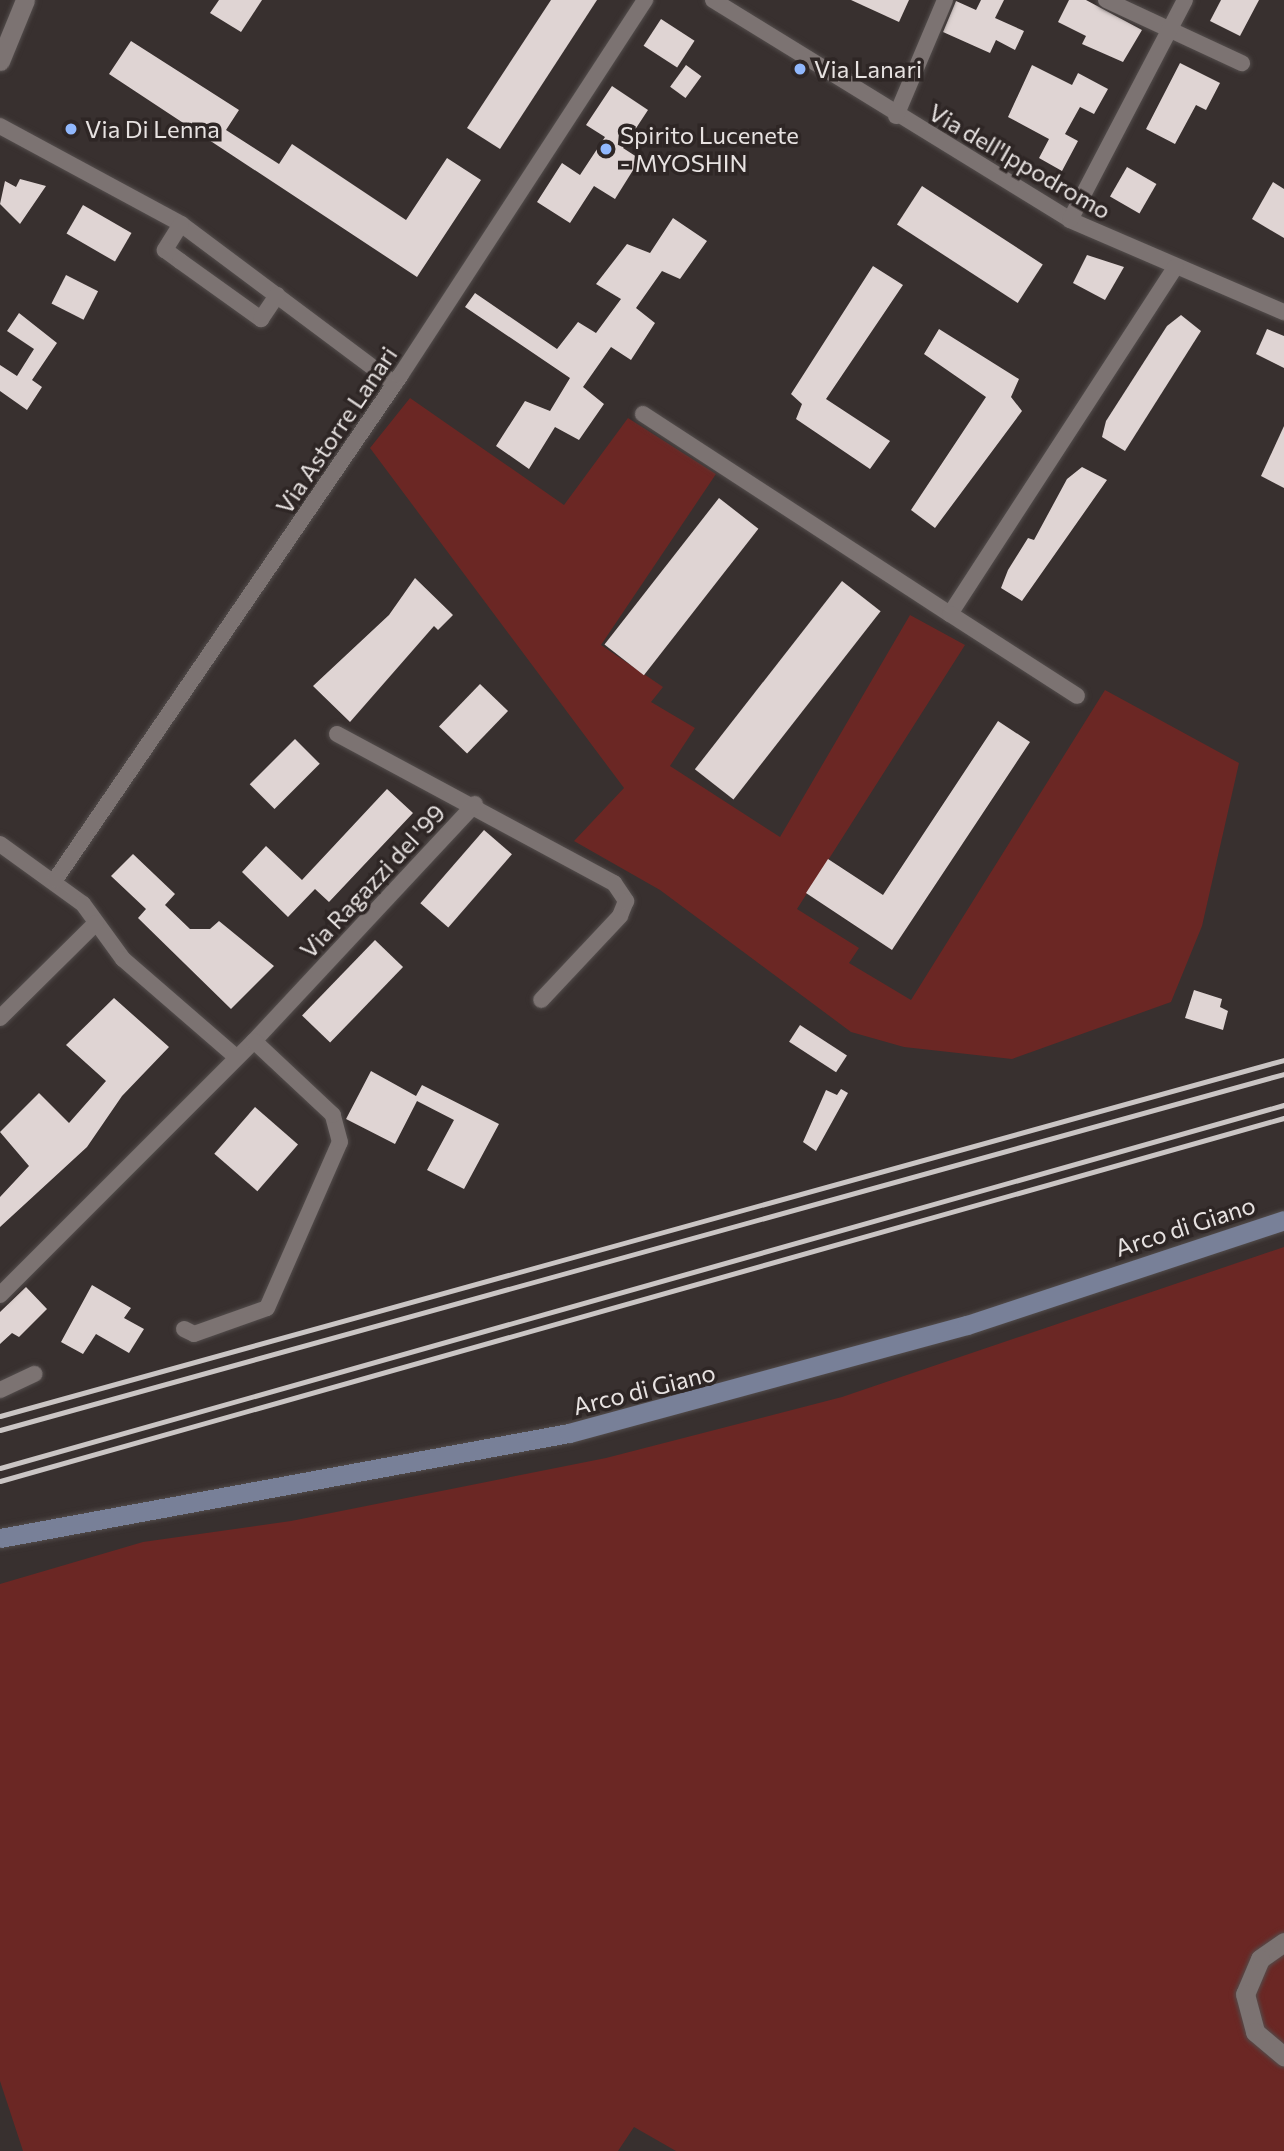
<!DOCTYPE html>
<style>
body{margin:0}
#map{position:relative;width:1284px;height:2151px;overflow:hidden;background:#38302f;font-family:Commissioner,sans-serif}
div>[style]{position:absolute}
.green>*{inset:0;background:#6b2724}
.building>*{inset:0;background:#dfd4d3;transform-origin:0 0}
.roads{filter:drop-shadow(0 0 2px #534d4c) drop-shadow(0 0 2px #534d4c)}
.minor>*{height:16px;margin:-8px;padding:0 8px;transform-origin:8px;border-radius:8px;background:#7c7372}
.tertiary>*{height:19px;margin:-9.5px;padding:0 9.5px;transform-origin:9.5px;border-radius:9.5px;background:#7c7372}
.secondary>*{height:19px;margin:-9.5px;padding:0 9.5px;transform-origin:9.5px;border-radius:9.5px;background:#788098}
.rail>*{height:5px;margin:-2.5px;padding:0 2.5px;transform-origin:2.5px;border-radius:2.5px;background:#cac5c4}
.dots>*{width:19px;height:19px;translate:-50% -50%;box-sizing:border-box;border:4px solid #2e2625;border-radius:50%}
span{translate:-50% -50%;white-space:nowrap;text-align:center;line-height:1.15;-webkit-text-stroke:7px #2e2625;paint-order:stroke}
.poi-label{font-size:24px;color:#e7e2e1}
.left{translate:0 -50%;text-align:left}
.street-label{font-size:24px;color:#e7e2e1}
</style>
<div id="map">
<div class="green">
<div style="clip-path:polygon(410px 398px,564px 505px,628px 418px,716px 474px,601px 645px,663px 687px,651px 702px,695px 728px,670px 766px,780px 837px,910px 615px,965px 645px,797px 909px,859px 948px,849px 963px,911px 1000px,1105px 690px,1239px 763px,1202px 926px,1171px 1002px,1012px 1059px,904px 1047px,851px 1032px,660px 890px,574px 841px,624px 788px,370px 448px)"></div>
<div style="clip-path:polygon(1284px 1247px,1284px 2151px,676px 2151px,634px 2127px,618px 2151px,23px 2151px,0 2081px,0 1584px,143px 1542px,291px 1521px,606px 1458px,842px 1397px)"></div>
</div>
<div class="building">
<div style="clip-path:polygon(219px 0,262px 0,241px 32px,210px 13px)"></div>
<div style="clip-path:polygon(551px 0,597px 0,500px 149px,467px 128px)"></div>
<div style="clip-path:polygon(851px 0,909px 0,899px 22px)"></div>
<div style="clip-path:polygon(981px 0,1004px 0,995px 18px,1024px 31px,1015px 50px,996px 40px,990px 53px,943px 32px,956px 1px,976px 10px)"></div>
<div style="clip-path:polygon(1069px 0,1086px 0,1142px 30px,1123px 62px,1082px 44px,1086px 36px,1058px 22px)"></div>
<div style="clip-path:polygon(1221px 0,1259px 0,1240px 36px,1210px 21px)"></div>
<div style="left:661px;top:19px;width:40px;height:32px;rotate:33deg"></div>
<div style="clip-path:polygon(131px 41px,239px 110px,226px 130px,279px 164px,292px 144px,406px 220px,447px 158px,481px 180px,417px 277px,109px 74px)"></div>
<div style="clip-path:polygon(1180px 63px,1220px 83px,1206px 110px,1196px 105px,1175px 144px,1146px 129px)"></div>
<div style="left:686px;top:65px;width:19px;height:27px;rotate:36deg"></div>
<div style="clip-path:polygon(1032px 65px,1072px 85px,1078px 73px,1108px 89px,1094px 114px,1080px 107px,1065px 134px,1078px 141px,1062px 171px,1039px 158px,1049px 139px,1008px 117px)"></div>
<div style="clip-path:polygon(612px 86px,648px 110px,623px 148px,640px 159px,615px 199px,594px 186px,570px 223px,537px 202px,562px 163px,580px 175px,605px 137px,586px 125px)"></div>
<div style="left:1127px;top:167px;width:34px;height:34px;rotate:30deg"></div>
<div style="clip-path:polygon(20px 179px,46px 186px,20px 224px,0 204px,5px 181px,16px 187px)"></div>
<div style="clip-path:polygon(1273px 182px,1284px 189px,1284px 238px,1252px 219px)"></div>
<div style="left:922px;top:186px;width:144px;height:46px;rotate:33deg"></div>
<div style="left:83px;top:205px;width:56px;height:33px;rotate:30deg"></div>
<div style="clip-path:polygon(673px 218px,707px 241px,680px 279px,662px 271px,636px 308px,655px 323px,631px 360px,611px 347px,583px 387px,604px 404px,579px 440px,555px 427px,529px 469px,496px 446px,525px 401px,550px 411px,570px 378px,465px 307px,475px 293px,557px 349px,578px 322px,596px 333px,621px 299px,596px 284px,627px 244px,650px 253px)"></div>
<div style="clip-path:polygon(1087px 255px,1124px 267px,1105px 300px,1073px 283px)"></div>
<div style="clip-path:polygon(873px 266px,903px 285px,826px 399px,890px 441px,870px 469px,796px 419px,802px 404px,791px 394px)"></div>
<div style="left:66px;top:275px;width:36px;height:32px;rotate:27deg"></div>
<div style="clip-path:polygon(19px 313px,57px 343px,32px 380px,42px 387px,27px 410px,0 391px,0 365px,17px 376px,34px 349px,7px 331px)"></div>
<div style="clip-path:polygon(1181px 315px,1201px 331px,1125px 451px,1102px 437px,1106px 421px,1167px 326px)"></div>
<div style="clip-path:polygon(939px 329px,1019px 379px,1011px 397px,1022px 411px,935px 528px,911px 510px,986px 397px,924px 354px)"></div>
<div style="clip-path:polygon(1267px 329px,1284px 336px,1284px 368px,1256px 354px)"></div>
<div style="clip-path:polygon(1284px 426px,1284px 488px,1261px 476px)"></div>
<div style="clip-path:polygon(1082px 467px,1107px 480px,1022px 601px,1001px 588px,1008px 570px,1028px 538px,1034px 540px,1067px 479px)"></div>
<div style="left:719px;top:498px;width:50px;height:186px;rotate:38deg"></div>
<div style="clip-path:polygon(415px 578px,453px 615px,438px 630px,434px 626px,350px 722px,313px 686px,389px 615px)"></div>
<div style="left:842px;top:581px;width:49px;height:239px;rotate:38deg"></div>
<div style="left:480px;top:684px;width:39px;height:59px;rotate:44deg"></div>
<div style="clip-path:polygon(998px 721px,1030px 742px,892px 950px,806px 893px,828px 859px,883px 895px)"></div>
<div style="left:295px;top:739px;width:35px;height:64px;rotate:45deg"></div>
<div style="clip-path:polygon(387px 789px,413px 813px,329px 902px,315px 889px,288px 917px,242px 872px,266px 846px,302px 880px)"></div>
<div style="left:484px;top:830px;width:37px;height:97px;rotate:41deg"></div>
<div style="clip-path:polygon(133px 854px,175px 894px,165px 905px,190px 929px,210px 929px,219px 921px,274px 966px,231px 1009px,138px 918px,146px 909px,111px 876px)"></div>
<div style="left:375px;top:940px;width:39px;height:105px;rotate:44deg"></div>
<div style="clip-path:polygon(1194px 990px,1222px 999px,1220px 1007px,1228px 1011px,1223px 1030px,1185px 1018px)"></div>
<div style="clip-path:polygon(114px 998px,169px 1047px,122px 1096px,87px 1147px,0 1227px,0 1197px,29px 1166px,0 1132px,39px 1093px,69px 1123px,106px 1081px,66px 1045px)"></div>
<div style="left:800px;top:1025px;width:56px;height:20px;rotate:33deg"></div>
<div style="clip-path:polygon(371px 1071px,416px 1096px,422px 1085px,499px 1124px,464px 1189px,427px 1170px,454px 1120px,417px 1101px,395px 1144px,346px 1119px)"></div>
<div style="clip-path:polygon(841px 1089px,848px 1093px,816px 1151px,803px 1142px,826px 1090px,837px 1095px)"></div>
<div style="left:255px;top:1107px;width:57px;height:62px;rotate:41deg"></div>
<div style="clip-path:polygon(92px 1285px,131px 1308px,124px 1318px,144px 1329px,129px 1353px,96px 1334px,83px 1354px,61px 1342px)"></div>
<div style="clip-path:polygon(26px 1287px,47px 1309px,19px 1337px,12px 1333px,0 1344px,0 1312px)"></div>
</div>
<div class="roads">
<div class="minor">
<div style="left:713px;top:0;width:419px;rotate:31.6deg"></div>
<div style="left:1070px;top:220px;width:233px;rotate:23.3deg"></div>
<div style="left:1106px;top:0;width:150px;rotate:24.9deg"></div>
<div style="left:896px;top:116px;width:126px;rotate:-67.1deg"></div>
<div style="left:0;top:126px;width:206px;rotate:28.4deg"></div>
<div style="left:181px;top:224px;width:267px;rotate:36.8deg"></div>
<div style="left:1070px;top:220px;width:248px;rotate:-62.4deg"></div>
<div style="left:181px;top:224px;width:31px;rotate:122deg"></div>
<div style="left:165px;top:250px;width:19px;rotate:36deg"></div>
<div style="left:180px;top:261px;width:100px;rotate:35.6deg"></div>
<div style="left:261px;top:319px;width:29px;rotate:-56deg"></div>
<div style="left:643px;top:414px;width:366px;rotate:33.1deg"></div>
<div style="left:950px;top:614px;width:414px;rotate:-57deg"></div>
<div style="left:950px;top:614px;width:151px;rotate:32.8deg"></div>
<div style="left:337px;top:734px;width:315px;rotate:28.3deg"></div>
<div style="left:614px;top:883px;width:22px;rotate:56deg"></div>
<div style="left:626px;top:901px;width:16px;rotate:112deg"></div>
<div style="left:620px;top:916px;width:115px;rotate:133.2deg"></div>
<div style="left:0;top:844px;width:102px;rotate:35.9deg"></div>
<div style="left:83px;top:904px;width:68px;rotate:54deg"></div>
<div style="left:123px;top:959px;width:150px;rotate:40.9deg"></div>
<div style="left:55px;top:880px;width:611px;rotate:-55.61deg"></div>
<div style="left:400px;top:376px;width:449px;rotate:-56.9deg"></div>
<div style="left:0;top:1018px;width:135px;rotate:-44.7deg"></div>
<div style="left:0;top:1295px;width:359px;rotate:-45deg"></div>
<div style="left:254px;top:1041px;width:324px;rotate:-47deg"></div>
<div style="left:184px;top:1329px;width:11px;rotate:27deg"></div>
<div style="left:194px;top:1334px;width:77px;rotate:-19.6deg"></div>
<div style="left:267px;top:1308px;width:181px;rotate:-66.3deg"></div>
<div style="left:340px;top:1142px;width:28px;rotate:-105deg"></div>
<div style="left:333px;top:1115px;width:108px;rotate:-136.9deg"></div>
<div style="left:0;top:1390px;width:38px;rotate:-25deg"></div>
</div>
<div class="tertiary">
<div style="left:0;top:61px;width:66px;rotate:-67.7deg"></div>
<div style="left:1284px;top:1942px;width:29px;rotate:145deg"></div>
<div style="left:1260px;top:1959px;width:38px;rotate:113deg"></div>
<div style="left:1245px;top:1994px;width:39px;rotate:75deg"></div>
<div style="left:1255px;top:2032px;width:38px;rotate:40deg"></div>
</div>
<div class="secondary">
<div style="left:0;top:1538px;width:579px;rotate:-10.46deg"></div>
<div style="left:569px;top:1433px;width:412px;rotate:-15.2deg"></div>
<div style="left:967px;top:1325px;width:334px;rotate:-18.3deg"></div>
</div>
</div>
<div class="rail">
<div style="left:0;top:1416px;width:1332px;rotate:-15.5deg"></div>
<div style="left:0;top:1430px;width:1332px;rotate:-15.5deg"></div>
<div style="left:0;top:1468px;width:1334px;rotate:-15.79deg"></div>
<div style="left:0;top:1481px;width:1334px;rotate:-15.79deg"></div>
</div>
<div class="dots">
<div style="left:800px;top:69px;background:#91b8fd"></div>
<div style="left:71px;top:129px;background:#91b8fd"></div>
<div style="left:606px;top:149px;background:#91b8fd"></div>
</div>
<div class="poi-label">
<span class="left" style="left:814px;top:69px">Via Lanari</span>
<span class="left" style="left:85px;top:129px">Via Di Lenna</span>
<span class="left" style="left:620px;top:149px">Spirito Lucenete<br>- MYOSHIN</span>
</div>
<div class="street-label">
<span style="left:1020px;top:161px;rotate:30deg">Via dell'Ippodromo</span>
<span style="left:336px;top:430px;rotate:-56deg">Via Astorre Lanari</span>
<span style="left:372px;top:881px;rotate:-47deg">Via Ragazzi del '99</span>
<span style="left:1185px;top:1226px;rotate:-18deg">Arco di Giano</span>
<span style="left:644px;top:1389px;rotate:-14deg">Arco di Giano</span>
</div>
</div>
